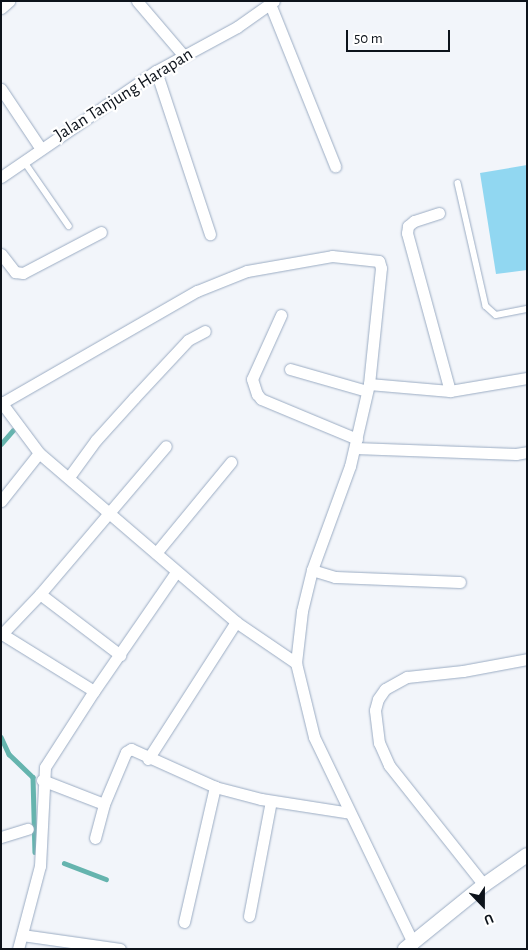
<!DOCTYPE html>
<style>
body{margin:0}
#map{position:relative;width:528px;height:950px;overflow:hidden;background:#f2f5fa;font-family:"Alegreya Sans",sans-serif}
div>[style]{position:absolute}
.stream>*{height:4.5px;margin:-2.25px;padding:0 2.25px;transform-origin:2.25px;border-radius:2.25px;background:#65b4ae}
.building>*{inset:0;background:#91d7f1}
.roads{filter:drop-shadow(0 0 1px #9bacc3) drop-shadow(0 0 1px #9bacc3)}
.service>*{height:5.5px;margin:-2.75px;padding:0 2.75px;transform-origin:2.75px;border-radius:2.75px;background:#fff}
.minor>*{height:11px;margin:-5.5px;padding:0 5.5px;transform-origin:5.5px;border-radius:5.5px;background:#fff}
.tertiary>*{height:14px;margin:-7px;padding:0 7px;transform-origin:7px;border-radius:7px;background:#fff}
span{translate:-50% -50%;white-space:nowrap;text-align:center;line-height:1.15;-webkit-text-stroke:4.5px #fff;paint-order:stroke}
.street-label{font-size:18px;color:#0d131b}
.frame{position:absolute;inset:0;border:2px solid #0d131b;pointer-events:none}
.north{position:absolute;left:458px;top:880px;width:50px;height:50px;-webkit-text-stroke:4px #fff;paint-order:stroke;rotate:158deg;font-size:14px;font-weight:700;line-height:20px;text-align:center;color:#0d131b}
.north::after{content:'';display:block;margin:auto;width:18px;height:22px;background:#0d131b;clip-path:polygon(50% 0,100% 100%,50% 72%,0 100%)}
.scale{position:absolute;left:346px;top:30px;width:104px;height:22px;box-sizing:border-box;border:2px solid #0d131b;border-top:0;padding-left:6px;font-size:15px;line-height:18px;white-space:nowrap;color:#0d131b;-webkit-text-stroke:4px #fff;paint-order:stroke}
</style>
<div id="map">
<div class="stream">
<div style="left:1px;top:444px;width:18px;rotate:-49deg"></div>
<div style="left:1px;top:737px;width:19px;rotate:65deg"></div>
<div style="left:9px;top:754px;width:33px;rotate:44deg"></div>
<div style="left:33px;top:777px;width:75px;rotate:88.5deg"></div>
<div style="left:64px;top:863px;width:45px;rotate:20.9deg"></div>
</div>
<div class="building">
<div style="clip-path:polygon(527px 165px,527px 270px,496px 274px,480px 173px)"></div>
</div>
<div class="roads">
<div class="service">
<div style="left:24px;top:161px;width:79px;rotate:55.3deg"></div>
<div style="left:458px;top:183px;width:126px;rotate:77.2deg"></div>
<div style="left:486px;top:306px;width:13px;rotate:42deg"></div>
<div style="left:496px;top:315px;width:32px;rotate:-11deg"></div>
</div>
<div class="minor">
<div style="left:137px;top:1px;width:72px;rotate:49.5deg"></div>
<div style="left:270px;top:4px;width:175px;rotate:68.1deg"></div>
<div style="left:1px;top:8px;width:11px;rotate:-41deg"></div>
<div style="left:156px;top:71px;width:172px;rotate:71.7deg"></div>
<div style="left:1px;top:89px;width:72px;rotate:56.3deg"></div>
<div style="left:1px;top:177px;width:188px;rotate:-34.4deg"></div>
<div style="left:156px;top:71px;width:92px;rotate:-28.5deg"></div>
<div style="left:237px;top:27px;width:45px;rotate:-35.1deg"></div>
<div style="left:439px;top:213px;width:26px;rotate:162deg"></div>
<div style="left:414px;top:221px;width:8px;rotate:140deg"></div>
<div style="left:408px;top:226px;width:7px;rotate:98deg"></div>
<div style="left:407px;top:233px;width:164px;rotate:74.8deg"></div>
<div style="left:1px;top:254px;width:23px;rotate:52deg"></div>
<div style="left:15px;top:272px;width:8px;rotate:7deg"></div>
<div style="left:23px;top:273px;width:88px;rotate:-27.7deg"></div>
<div style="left:281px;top:315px;width:70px;rotate:114.4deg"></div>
<div style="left:252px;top:379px;width:16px;rotate:72deg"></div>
<div style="left:257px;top:394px;width:6px;rotate:51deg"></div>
<div style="left:261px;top:399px;width:104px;rotate:22.6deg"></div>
<div style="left:290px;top:369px;width:80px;rotate:15.9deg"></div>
<div style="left:369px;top:384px;width:81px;rotate:4.9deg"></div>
<div style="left:450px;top:391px;width:78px;rotate:-9.6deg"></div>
<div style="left:1px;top:402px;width:64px;rotate:53.3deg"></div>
<div style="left:39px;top:453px;width:260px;rotate:40.6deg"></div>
<div style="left:236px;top:622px;width:73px;rotate:34.3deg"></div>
<div style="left:296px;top:663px;width:76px;rotate:76.3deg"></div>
<div style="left:314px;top:737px;width:229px;rotate:64.3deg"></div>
<div style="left:2px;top:403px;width:225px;rotate:-29.9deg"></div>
<div style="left:197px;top:291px;width:54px;rotate:-21.8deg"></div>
<div style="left:247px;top:271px;width:86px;rotate:-10deg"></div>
<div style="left:332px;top:256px;width:47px;rotate:6.1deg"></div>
<div style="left:379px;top:261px;width:7px;rotate:74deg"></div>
<div style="left:381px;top:268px;width:117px;rotate:95.9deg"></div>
<div style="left:369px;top:384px;width:84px;rotate:103deg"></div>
<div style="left:350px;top:466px;width:111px;rotate:110.1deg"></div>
<div style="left:312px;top:570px;width:42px;rotate:103.7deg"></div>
<div style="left:302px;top:611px;width:52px;rotate:96.6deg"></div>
<div style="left:355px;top:448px;width:161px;rotate:2.1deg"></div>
<div style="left:516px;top:454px;width:11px;rotate:-10deg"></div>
<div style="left:69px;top:477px;width:46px;rotate:-53.9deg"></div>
<div style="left:96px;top:440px;width:57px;rotate:-47.9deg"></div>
<div style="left:134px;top:398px;width:79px;rotate:-47deg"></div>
<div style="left:188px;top:340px;width:19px;rotate:-28deg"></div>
<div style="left:1px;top:501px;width:61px;rotate:-51.6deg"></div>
<div style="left:156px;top:553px;width:118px;rotate:-50.5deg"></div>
<div style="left:312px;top:570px;width:24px;rotate:17deg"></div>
<div style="left:335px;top:577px;width:125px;rotate:2.3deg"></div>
<div style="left:40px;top:594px;width:101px;rotate:37.3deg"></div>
<div style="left:2px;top:634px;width:108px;rotate:31.8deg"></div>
<div style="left:1px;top:635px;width:57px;rotate:-46.4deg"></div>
<div style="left:40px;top:594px;width:194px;rotate:-49.6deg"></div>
<div style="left:148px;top:759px;width:163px;rotate:-57.3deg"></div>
<div style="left:42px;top:780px;width:66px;rotate:21.2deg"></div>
<div style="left:1px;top:837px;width:28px;rotate:-17deg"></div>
<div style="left:95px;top:838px;width:35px;rotate:-75deg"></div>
<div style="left:104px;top:804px;width:56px;rotate:-67.1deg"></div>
<div style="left:126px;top:752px;width:6px;rotate:-31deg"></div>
<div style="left:131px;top:749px;width:92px;rotate:24.3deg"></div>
<div style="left:215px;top:787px;width:48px;rotate:14.6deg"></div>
<div style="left:261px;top:799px;width:90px;rotate:8.9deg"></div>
<div style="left:484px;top:885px;width:153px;rotate:-128.4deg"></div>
<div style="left:389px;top:765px;width:24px;rotate:-114deg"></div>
<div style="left:379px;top:743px;width:33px;rotate:-97deg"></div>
<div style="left:375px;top:710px;width:11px;rotate:-75deg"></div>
<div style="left:378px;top:699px;width:12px;rotate:-55deg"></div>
<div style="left:385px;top:689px;width:25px;rotate:-29deg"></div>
<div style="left:407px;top:677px;width:56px;rotate:-6.1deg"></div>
<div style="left:463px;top:671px;width:65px;rotate:-10.6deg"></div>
<div style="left:249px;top:916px;width:117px;rotate:-79.2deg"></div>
<div style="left:184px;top:922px;width:139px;rotate:-77.1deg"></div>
<div style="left:22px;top:935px;width:99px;rotate:8.1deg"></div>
<div style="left:18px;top:949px;width:86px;rotate:-75.2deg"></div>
<div style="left:40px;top:866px;width:99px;rotate:-87.1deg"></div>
<div style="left:45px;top:767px;width:90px;rotate:-57.2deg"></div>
<div style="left:94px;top:691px;width:145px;rotate:-55.4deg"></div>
</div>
<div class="tertiary">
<div style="left:405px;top:949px;width:102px;rotate:-39deg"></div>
<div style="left:484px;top:885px;width:52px;rotate:-34.9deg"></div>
</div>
</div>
<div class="street-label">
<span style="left:124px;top:95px;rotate:-32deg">Jalan Tanjung Harapan</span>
</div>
<div class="frame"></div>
<div class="north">U</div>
<div class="scale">50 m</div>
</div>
